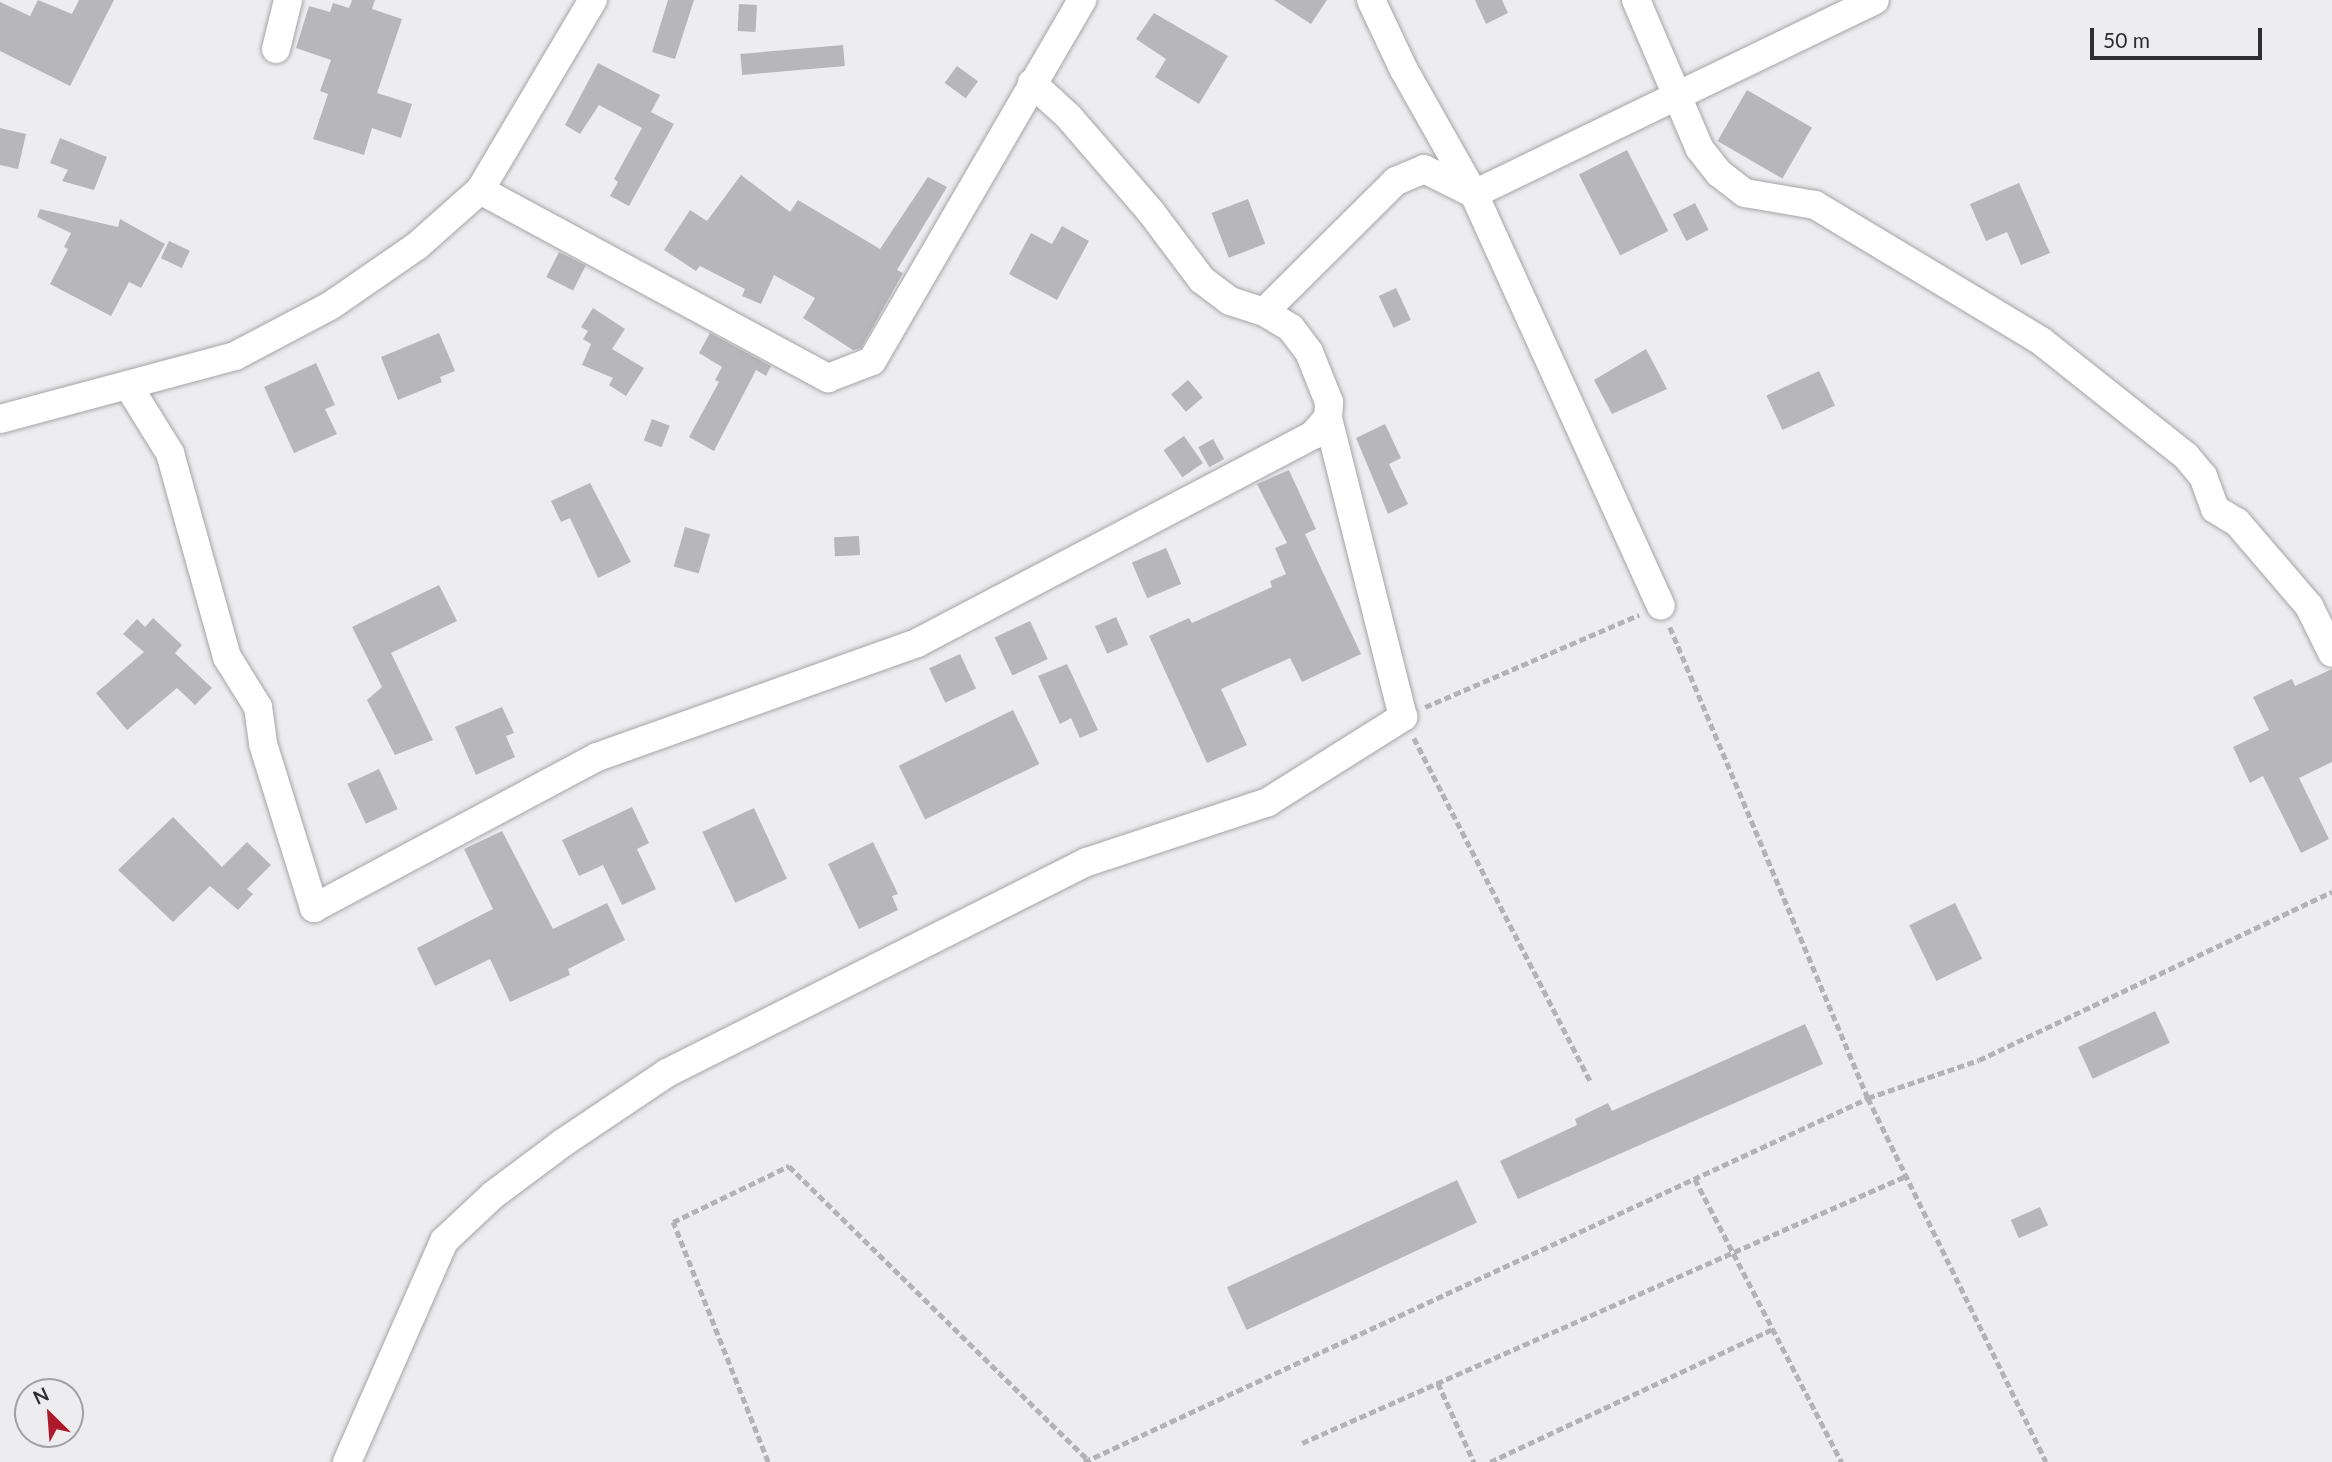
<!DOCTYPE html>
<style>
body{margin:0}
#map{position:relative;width:2332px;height:1462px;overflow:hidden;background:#ededf0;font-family:Lato,sans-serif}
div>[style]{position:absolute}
.building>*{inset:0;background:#b7b7ba;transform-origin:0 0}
.path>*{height:4.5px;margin-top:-2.25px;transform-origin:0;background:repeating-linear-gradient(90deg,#b3b3b6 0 7px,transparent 0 10.5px)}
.roads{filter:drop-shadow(0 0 2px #a5a5a8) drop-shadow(0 0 2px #a5a5a8)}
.minor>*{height:28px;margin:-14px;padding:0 14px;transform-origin:14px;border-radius:14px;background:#fff}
span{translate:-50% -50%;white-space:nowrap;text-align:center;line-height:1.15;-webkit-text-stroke:7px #ededf0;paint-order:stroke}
.north{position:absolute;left:14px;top:1378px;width:70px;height:70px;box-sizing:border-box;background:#ededf0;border:2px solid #a1a1a3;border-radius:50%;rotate:335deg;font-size:19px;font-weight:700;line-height:28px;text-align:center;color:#2e2e2f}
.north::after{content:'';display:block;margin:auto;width:24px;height:32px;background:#ad1a29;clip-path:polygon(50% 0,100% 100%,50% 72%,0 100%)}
.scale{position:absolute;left:2090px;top:28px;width:172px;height:32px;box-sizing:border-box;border:4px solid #2e2e2f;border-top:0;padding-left:9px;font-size:21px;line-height:24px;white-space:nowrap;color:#2e2e2f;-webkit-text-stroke:5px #ededf0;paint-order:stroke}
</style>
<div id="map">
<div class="building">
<div style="clip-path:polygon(38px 0,72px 14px,79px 0,114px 0,70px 86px,0 51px,0 2px,30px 16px)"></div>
<div style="clip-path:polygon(352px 0,375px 0,372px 9px,402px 19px,377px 93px,412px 104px,401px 138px,372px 128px,364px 155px,313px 139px,328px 94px,320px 91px,331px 60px,296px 48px,309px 6px,330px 12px,333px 3px,349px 8px)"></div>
<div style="clip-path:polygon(668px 0,694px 0,675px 59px,652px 52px)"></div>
<div style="clip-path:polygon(1274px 0,1327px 0,1311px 24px)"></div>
<div style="clip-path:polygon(1475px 0,1502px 0,1508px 13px,1486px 24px)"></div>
<div style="left:739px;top:4px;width:18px;height:27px;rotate:3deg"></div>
<div style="clip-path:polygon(1154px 13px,1228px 56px,1199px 104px,1155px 77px,1166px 59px,1136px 39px)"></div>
<div style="left:843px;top:45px;width:21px;height:103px;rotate:85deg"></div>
<div style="clip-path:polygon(598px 63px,660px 95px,651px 112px,674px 124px,629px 206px,610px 196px,618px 182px,614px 179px,642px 128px,599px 105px,580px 134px,565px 125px)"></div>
<div style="left:957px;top:66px;width:26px;height:21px;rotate:36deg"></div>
<div style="left:1747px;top:90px;width:75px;height:59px;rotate:30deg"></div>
<div style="clip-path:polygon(0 128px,26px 134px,18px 169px,0 165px)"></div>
<div style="clip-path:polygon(60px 138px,107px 157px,94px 190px,62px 181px,68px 170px,50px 163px)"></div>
<div style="left:1627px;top:150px;width:91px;height:54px;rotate:63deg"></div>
<div style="clip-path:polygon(741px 175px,790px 212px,798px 200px,880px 249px,928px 177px,947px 187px,897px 270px,903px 273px,861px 348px,853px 350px,803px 318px,815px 298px,774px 275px,761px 304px,742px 296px,745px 289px,700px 266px,696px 271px,664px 250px,690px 210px,707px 221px)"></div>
<div style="clip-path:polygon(2019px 183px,2050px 253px,2021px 265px,2007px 232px,1986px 241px,1970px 204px)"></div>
<div style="left:1248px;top:199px;width:48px;height:39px;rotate:69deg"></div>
<div style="left:1695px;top:203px;width:30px;height:25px;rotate:63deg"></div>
<div style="clip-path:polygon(40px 209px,118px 227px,120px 219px,165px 244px,141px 288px,129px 282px,111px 316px,50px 284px,68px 249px,64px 247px,71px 233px,37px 217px)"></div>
<div style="clip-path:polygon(1062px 226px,1089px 241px,1057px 300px,1009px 274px,1031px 233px,1052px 244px)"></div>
<div style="left:169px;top:241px;width:23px;height:19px;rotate:25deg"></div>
<div style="left:559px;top:252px;width:30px;height:28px;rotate:27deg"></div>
<div style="left:1396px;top:288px;width:35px;height:19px;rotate:65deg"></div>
<div style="clip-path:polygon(593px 308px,625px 329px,612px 349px,644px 368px,626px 396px,609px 385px,613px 378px,582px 365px,591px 344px,583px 339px,588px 331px,581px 327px)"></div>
<div style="clip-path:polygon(439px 333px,455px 371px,440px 377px,442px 382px,398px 400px,381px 357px)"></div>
<div style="clip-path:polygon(710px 333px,771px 366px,766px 376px,756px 370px,714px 451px,689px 437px,719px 382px,715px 380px,722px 367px,699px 353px)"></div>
<div style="clip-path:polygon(1646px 349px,1667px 389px,1612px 414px,1594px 380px)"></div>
<div style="clip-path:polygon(316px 363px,335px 405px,325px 409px,337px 434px,294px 453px,264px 387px)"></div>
<div style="left:1819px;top:371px;width:38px;height:58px;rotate:65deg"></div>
<div style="left:1188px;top:380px;width:23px;height:22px;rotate:50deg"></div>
<div style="left:652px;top:419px;width:19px;height:23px;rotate:21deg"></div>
<div style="clip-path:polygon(1385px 424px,1401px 458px,1389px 464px,1408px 504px,1388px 514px,1356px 438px)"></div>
<div style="left:1184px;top:436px;width:33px;height:25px;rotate:55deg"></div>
<div style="left:1213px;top:439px;width:23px;height:17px;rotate:61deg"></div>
<div style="clip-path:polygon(1289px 470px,1316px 529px,1305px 534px,1361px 654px,1302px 682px,1290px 658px,1221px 689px,1247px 745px,1207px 763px,1149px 636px,1189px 618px,1192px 623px,1272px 587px,1270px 581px,1286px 574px,1275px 548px,1287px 543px,1257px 484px)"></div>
<div style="clip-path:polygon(590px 483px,631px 562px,598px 578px,570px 518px,561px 522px,551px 501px)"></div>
<div style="left:685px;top:527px;width:26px;height:41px;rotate:16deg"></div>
<div style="left:859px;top:536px;width:19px;height:25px;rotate:87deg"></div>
<div style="left:1166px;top:548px;width:39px;height:37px;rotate:67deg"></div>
<div style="clip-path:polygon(439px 585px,457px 621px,391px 653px,433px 740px,395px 755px,367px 700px,382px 687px,352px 627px)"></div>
<div style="left:1116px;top:617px;width:30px;height:23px;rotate:66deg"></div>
<div style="clip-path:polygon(153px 618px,182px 645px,175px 653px,212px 688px,195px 705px,177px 688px,127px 730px,96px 693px,144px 652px,123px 634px,137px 619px,145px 627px)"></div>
<div style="left:1030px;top:621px;width:42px;height:39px;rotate:65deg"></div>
<div style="left:960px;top:654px;width:38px;height:34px;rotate:65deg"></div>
<div style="clip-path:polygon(1067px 664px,1098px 730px,1080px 738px,1071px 718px,1060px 724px,1038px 676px)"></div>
<div style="clip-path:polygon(2332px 669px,2332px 762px,2299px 778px,2329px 839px,2301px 853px,2263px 776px,2250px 783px,2233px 747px,2269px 730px,2253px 697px,2292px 679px,2295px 686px)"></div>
<div style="clip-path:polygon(502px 707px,514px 733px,506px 736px,515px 757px,476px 775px,455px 727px)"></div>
<div style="left:1013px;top:710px;width:60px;height:127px;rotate:64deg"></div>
<div style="left:379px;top:769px;width:44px;height:35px;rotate:65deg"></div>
<div style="clip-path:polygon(632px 807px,649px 843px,637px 849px,656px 889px,622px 905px,603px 865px,579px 876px,562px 840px)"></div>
<div style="left:754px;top:808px;width:78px;height:57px;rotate:65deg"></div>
<div style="clip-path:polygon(173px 817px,222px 867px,247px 842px,271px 865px,247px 889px,253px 894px,238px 910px,210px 886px,173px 922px,118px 870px)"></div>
<div style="clip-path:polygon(502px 831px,553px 929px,607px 903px,625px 940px,568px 969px,570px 975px,510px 1002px,490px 959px,435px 986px,417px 948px,493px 909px,464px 849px)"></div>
<div style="clip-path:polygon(873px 842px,898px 894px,892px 896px,898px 910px,859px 929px,828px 864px)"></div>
<div style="left:1955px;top:903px;width:62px;height:51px;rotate:64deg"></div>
<div style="left:2155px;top:1011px;width:35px;height:85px;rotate:65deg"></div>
<div style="clip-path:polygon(1805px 1024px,1823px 1064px,1518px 1199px,1500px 1161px,1577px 1125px,1575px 1119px,1608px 1103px,1612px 1111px)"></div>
<div style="left:1457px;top:1180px;width:47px;height:254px;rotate:65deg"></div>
<div style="left:2040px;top:1207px;width:20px;height:32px;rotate:66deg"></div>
</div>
<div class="path">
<div style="left:1670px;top:627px;width:511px;rotate:67.2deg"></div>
<div style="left:1868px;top:1098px;width:405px;rotate:63.9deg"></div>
<div style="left:1425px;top:707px;width:233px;rotate:-23.3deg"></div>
<div style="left:1414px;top:738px;width:387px;rotate:62.8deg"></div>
<div style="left:1695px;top:1179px;width:319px;rotate:62.6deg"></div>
<div style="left:1438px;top:1383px;width:87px;rotate:65.5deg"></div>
<div style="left:1302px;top:1443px;width:660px;rotate:-23.85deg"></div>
<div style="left:768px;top:1462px;width:258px;rotate:-111.6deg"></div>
<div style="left:673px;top:1222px;width:129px;rotate:-25.8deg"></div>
<div style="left:789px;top:1166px;width:419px;rotate:44.5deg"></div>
<div style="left:1084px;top:1462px;width:864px;rotate:-24.9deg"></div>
<div style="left:1868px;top:1098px;width:117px;rotate:-18.9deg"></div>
<div style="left:1979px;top:1060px;width:391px;rotate:-25.5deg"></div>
<div style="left:1490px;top:1462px;width:313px;rotate:-25.2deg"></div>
</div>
<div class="roads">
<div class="minor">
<div style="left:1371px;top:0;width:77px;rotate:64.8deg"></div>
<div style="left:1404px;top:70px;width:142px;rotate:60.6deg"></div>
<div style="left:1474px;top:194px;width:445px;rotate:-25.8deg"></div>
<div style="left:1636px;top:0;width:162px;rotate:66.8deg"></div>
<div style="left:1700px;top:149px;width:31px;rotate:52deg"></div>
<div style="left:1719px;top:173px;width:33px;rotate:38deg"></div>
<div style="left:1745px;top:193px;width:71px;rotate:9.7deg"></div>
<div style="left:1815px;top:205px;width:264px;rotate:31deg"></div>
<div style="left:2041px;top:341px;width:185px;rotate:38.4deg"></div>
<div style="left:2186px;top:456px;width:26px;rotate:50deg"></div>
<div style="left:2203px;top:476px;width:35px;rotate:70deg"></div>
<div style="left:2215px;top:509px;width:26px;rotate:31deg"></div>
<div style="left:2237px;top:522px;width:111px;rotate:49.4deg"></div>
<div style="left:2309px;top:606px;width:52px;rotate:63.9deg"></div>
<div style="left:276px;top:49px;width:50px;rotate:-76.2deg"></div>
<div style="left:480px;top:190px;width:396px;rotate:28.4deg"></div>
<div style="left:828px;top:378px;width:47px;rotate:-21.1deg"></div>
<div style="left:872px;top:361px;width:418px;rotate:-59.8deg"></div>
<div style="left:1264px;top:312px;width:186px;rotate:-44.8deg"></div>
<div style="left:1396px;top:181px;width:30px;rotate:-23deg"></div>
<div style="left:1424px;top:169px;width:56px;rotate:26.6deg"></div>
<div style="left:1474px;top:194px;width:452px;rotate:65.6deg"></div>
<div style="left:129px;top:387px;width:78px;rotate:58.2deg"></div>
<div style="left:170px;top:453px;width:212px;rotate:74.4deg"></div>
<div style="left:227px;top:657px;width:59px;rotate:58.2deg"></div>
<div style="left:258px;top:707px;width:37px;rotate:82deg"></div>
<div style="left:263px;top:744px;width:172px;rotate:72.7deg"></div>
<div style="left:314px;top:908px;width:321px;rotate:-28.1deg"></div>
<div style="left:597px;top:757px;width:340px;rotate:-19.6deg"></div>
<div style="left:917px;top:643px;width:447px;rotate:-27.7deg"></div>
<div style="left:1313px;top:435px;width:23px;rotate:-49deg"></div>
<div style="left:0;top:419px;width:243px;rotate:-15deg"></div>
<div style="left:235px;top:356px;width:107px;rotate:-27.8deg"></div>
<div style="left:330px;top:306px;width:106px;rotate:-34.6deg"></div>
<div style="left:417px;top:246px;width:84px;rotate:-41.6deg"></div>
<div style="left:480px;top:190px;width:221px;rotate:-59.3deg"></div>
<div style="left:347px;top:1462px;width:241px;rotate:-66.3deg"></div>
<div style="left:444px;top:1241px;width:67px;rotate:-43.2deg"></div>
<div style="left:493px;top:1195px;width:89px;rotate:-36.7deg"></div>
<div style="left:564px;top:1142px;width:124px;rotate:-33.8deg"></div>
<div style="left:667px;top:1073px;width:470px;rotate:-26.7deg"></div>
<div style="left:1087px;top:862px;width:191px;rotate:-18.3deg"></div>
<div style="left:1268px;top:802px;width:160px;rotate:-32.2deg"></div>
<div style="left:1403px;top:717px;width:308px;rotate:-104.1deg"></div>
<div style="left:1328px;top:418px;width:16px;rotate:-86deg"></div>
<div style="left:1329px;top:402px;width:54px;rotate:-111.8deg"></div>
<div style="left:1309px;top:352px;width:30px;rotate:-127deg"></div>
<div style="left:1291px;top:328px;width:31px;rotate:-149deg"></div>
<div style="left:1264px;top:312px;width:36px;rotate:-162deg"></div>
<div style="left:1230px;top:301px;width:35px;rotate:-143deg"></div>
<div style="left:1202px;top:280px;width:85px;rotate:-126.9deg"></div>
<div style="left:1151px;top:212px;width:127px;rotate:-130.8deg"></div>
<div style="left:1068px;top:116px;width:49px;rotate:-137.5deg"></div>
</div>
</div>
<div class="north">N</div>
<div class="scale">50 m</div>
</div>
